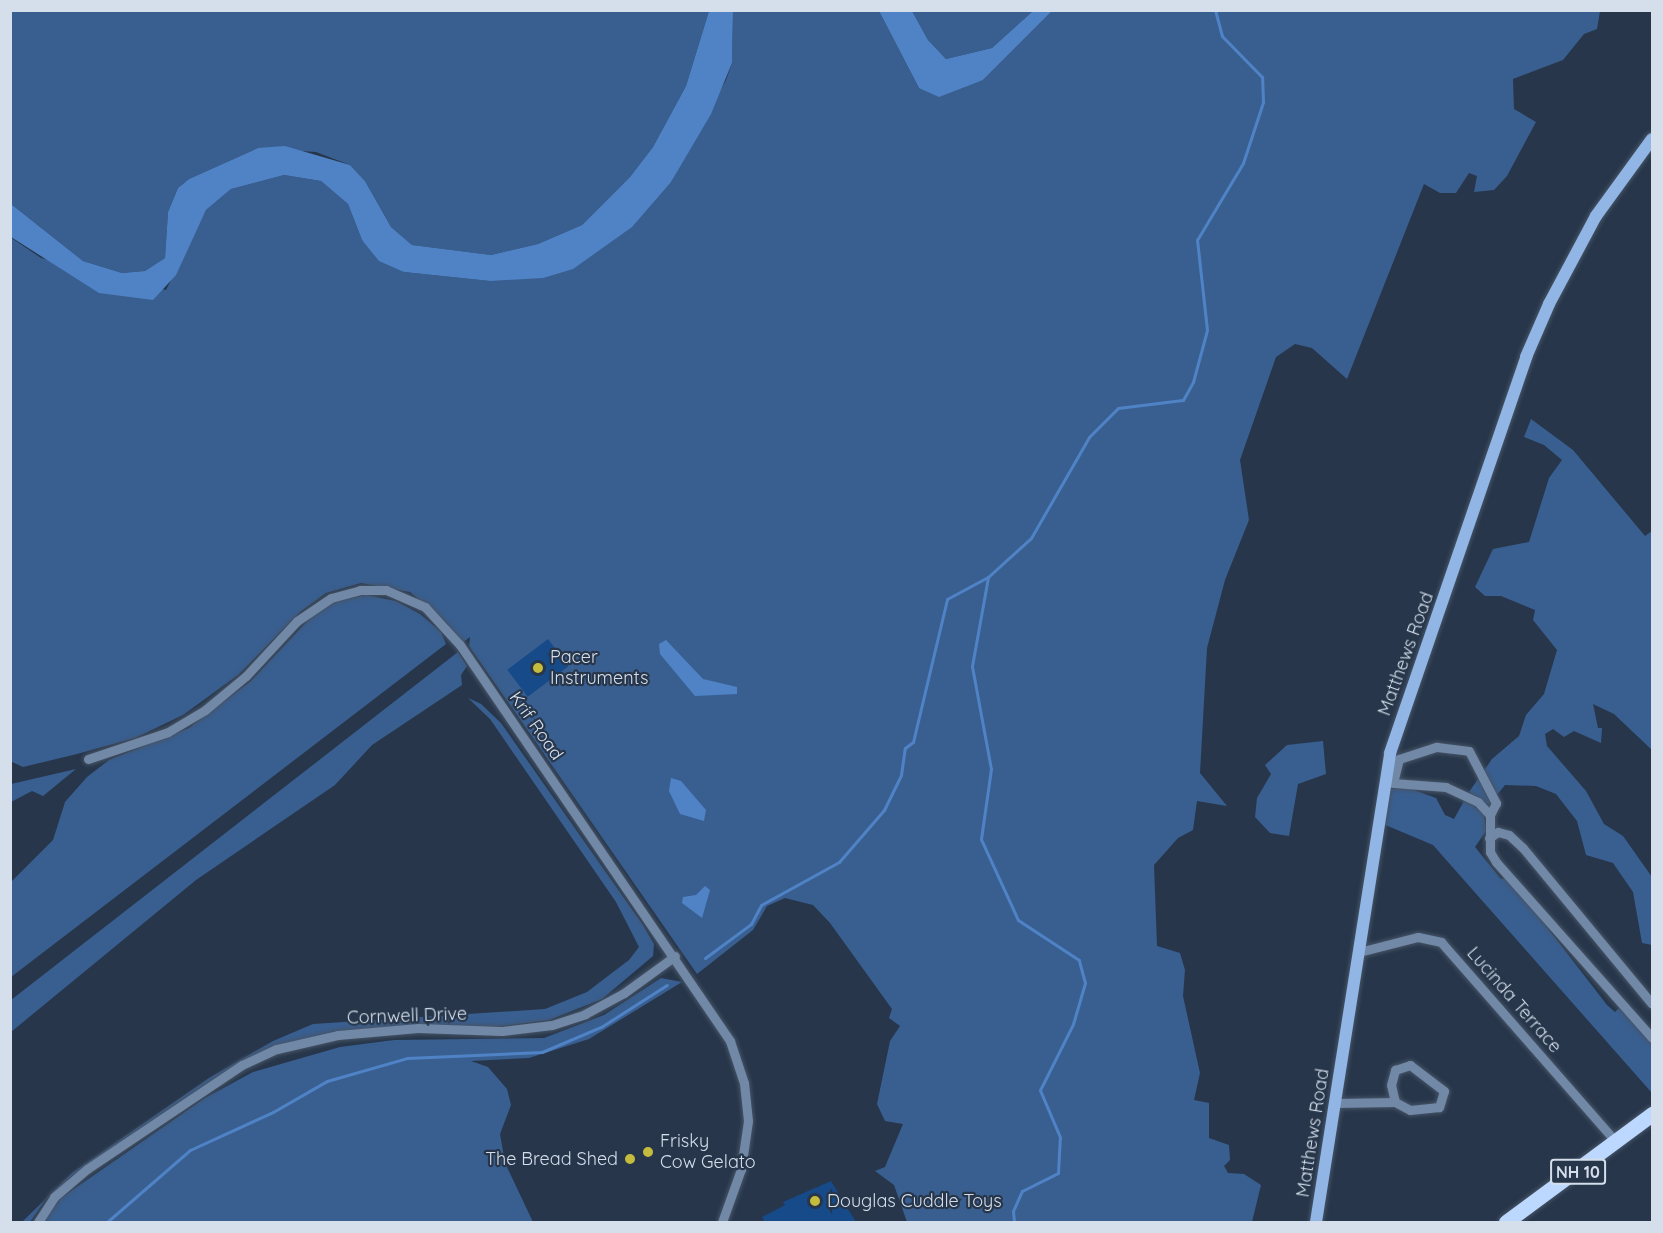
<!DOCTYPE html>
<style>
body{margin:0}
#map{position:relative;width:1663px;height:1233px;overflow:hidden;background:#27364a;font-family:Quicksand,sans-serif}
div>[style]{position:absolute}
.green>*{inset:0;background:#395f91}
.water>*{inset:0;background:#4f83c6}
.stream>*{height:3px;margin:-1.5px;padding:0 1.5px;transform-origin:1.5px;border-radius:1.5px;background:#4f83c6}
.building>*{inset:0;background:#164a88;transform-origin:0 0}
.roads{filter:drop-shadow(0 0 2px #465467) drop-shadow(0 0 2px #465467)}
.street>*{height:9px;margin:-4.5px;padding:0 4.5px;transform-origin:4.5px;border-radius:4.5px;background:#7188a6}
.secondary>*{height:12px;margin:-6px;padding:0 6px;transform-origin:6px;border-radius:6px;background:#91b6e6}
.primary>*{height:15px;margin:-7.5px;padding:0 7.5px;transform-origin:7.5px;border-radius:7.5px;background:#bcd8fe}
.dots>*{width:16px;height:16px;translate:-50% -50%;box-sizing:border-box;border:3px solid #27364a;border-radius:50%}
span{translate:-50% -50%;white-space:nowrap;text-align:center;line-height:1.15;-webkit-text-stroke:4.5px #27364a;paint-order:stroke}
.shield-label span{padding:2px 4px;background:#27364a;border:2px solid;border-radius:4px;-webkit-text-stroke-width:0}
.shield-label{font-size:16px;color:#d5dfec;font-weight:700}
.street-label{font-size:18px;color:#d5dfec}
.poi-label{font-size:18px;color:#d5dfec}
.left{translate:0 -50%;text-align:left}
.right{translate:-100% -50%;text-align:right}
.frame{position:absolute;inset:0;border:12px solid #d5dfec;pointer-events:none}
</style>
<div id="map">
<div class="green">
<div style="clip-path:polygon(10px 11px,709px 11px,686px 86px,653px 147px,630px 177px,582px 225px,538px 244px,491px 255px,412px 245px,391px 227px,365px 181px,350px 165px,316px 152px,258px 148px,189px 179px,178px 188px,168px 212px,165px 258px,145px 271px,122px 273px,83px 261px,11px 204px)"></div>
<div style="clip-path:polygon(733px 11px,879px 11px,919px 88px,983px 80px,1052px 11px,1600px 11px,1597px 29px,1584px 34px,1563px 60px,1513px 79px,1514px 109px,1536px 122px,1507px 176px,1494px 190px,1474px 192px,1477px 176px,1469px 173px,1456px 193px,1440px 193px,1424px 184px,1347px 379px,1312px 348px,1295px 344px,1276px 357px,1240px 460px,1249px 520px,1225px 580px,1207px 648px,1200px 773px,1227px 806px,1197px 801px,1193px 830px,1178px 838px,1154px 865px,1157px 946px,1180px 953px,1185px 970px,1183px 996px,1200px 1073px,1194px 1100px,1209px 1103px,1209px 1138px,1229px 1145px,1230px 1160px,1224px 1166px,1228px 1173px,1244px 1174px,1261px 1185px,1252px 1222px,907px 1222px,894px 1185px,875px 1171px,885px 1167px,903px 1124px,885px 1121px,877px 1104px,890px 1041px,900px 1026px,889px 1018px,892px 1009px,830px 923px,813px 905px,785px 898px,767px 906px,753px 930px,697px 974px,469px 646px,470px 637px,462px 643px,445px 621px,410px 592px,361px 583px,326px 593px,300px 612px,238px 675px,183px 715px,135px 738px,77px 754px,23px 767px,10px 761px,10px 237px,41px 258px,166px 290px,206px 210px,231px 189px,284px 175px,321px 181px,348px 204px,362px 240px,404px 272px,490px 281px,671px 182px,726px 80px,732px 63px)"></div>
<div style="clip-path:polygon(912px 11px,1033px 11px,992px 48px,946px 59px,928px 40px)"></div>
<div style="clip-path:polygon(1531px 419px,1573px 450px,1645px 536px,1652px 531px,1652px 750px,1614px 714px,1593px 704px,1598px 728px,1602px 728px,1601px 743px,1574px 731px,1564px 737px,1553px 729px,1545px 734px,1547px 746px,1586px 791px,1604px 824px,1623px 836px,1652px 877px,1652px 945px,1642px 943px,1633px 892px,1613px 863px,1586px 855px,1577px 821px,1556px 794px,1536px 786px,1505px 785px,1489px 805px,1469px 792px,1492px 759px,1519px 736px,1526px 715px,1544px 694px,1557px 650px,1533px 620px,1535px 610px,1501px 596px,1485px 596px,1475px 587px,1493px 549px,1529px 542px,1549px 478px,1562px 460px,1544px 445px,1524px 437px)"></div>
<div style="clip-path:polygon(366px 595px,396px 601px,420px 614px,441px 632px,446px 644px,11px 977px,11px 882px,53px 840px,65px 802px,87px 777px,109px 760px,189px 728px,251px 681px,316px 612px,335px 602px)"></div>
<div style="clip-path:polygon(458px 652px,467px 666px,461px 675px,462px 685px,372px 745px,335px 785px,196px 880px,11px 1032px,11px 1000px)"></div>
<div style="clip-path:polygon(468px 698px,481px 704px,501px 723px,643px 925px,654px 944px,653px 956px,602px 999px,549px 1020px,502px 1026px,395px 1028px,303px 1040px,231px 1069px,72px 1176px,45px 1200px,30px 1222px,22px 1222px,72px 1173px,209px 1078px,273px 1041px,313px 1024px,545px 1009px,587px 992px,629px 960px,639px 947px,616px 902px,490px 719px)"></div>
<div style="clip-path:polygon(1323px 741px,1326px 774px,1298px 784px,1289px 836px,1270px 833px,1255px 817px,1257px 798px,1271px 774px,1265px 765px,1287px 745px)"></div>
<div style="clip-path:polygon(76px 769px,43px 796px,32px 791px,11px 802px,11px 784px)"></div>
<div style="clip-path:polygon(1388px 789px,1411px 789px,1436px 798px,1445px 815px,1454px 819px,1465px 799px,1484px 814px,1486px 831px,1475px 847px,1501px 879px,1509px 878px,1607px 1005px,1615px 1012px,1619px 1008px,1652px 1041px,1652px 1093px,1433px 845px,1383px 824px)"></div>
<div style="clip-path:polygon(661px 978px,682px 982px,589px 1039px,529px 1058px,471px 1061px,488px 1067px,507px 1089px,511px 1105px,500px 1134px,505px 1163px,533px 1222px,43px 1222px,61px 1198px,205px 1098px,253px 1072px,340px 1047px,394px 1040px,544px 1038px,604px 1015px)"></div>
</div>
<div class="water">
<div style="clip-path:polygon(709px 11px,733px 11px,732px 63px,711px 114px,671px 182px,632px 227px,573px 269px,543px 278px,490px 281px,404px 272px,379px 261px,362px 240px,348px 204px,321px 181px,284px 175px,231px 189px,206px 210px,176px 275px,153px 300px,99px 293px,11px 237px,11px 204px,83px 261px,122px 273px,145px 271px,165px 258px,168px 212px,178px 188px,189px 179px,258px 148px,285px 146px,350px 165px,365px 181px,391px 227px,412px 245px,491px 255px,538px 244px,582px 225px,630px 177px,653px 147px,686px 86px)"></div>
<div style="clip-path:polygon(879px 11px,912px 11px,928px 40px,946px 59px,992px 48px,1033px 11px,1052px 11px,983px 80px,939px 97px,919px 88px)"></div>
<div style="clip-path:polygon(666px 640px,703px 679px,737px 687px,737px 694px,695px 696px,660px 654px,659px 644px)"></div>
<div style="clip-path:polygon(671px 778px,681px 781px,706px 810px,704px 821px,680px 814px,669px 791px)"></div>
<div style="clip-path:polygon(705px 886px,710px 890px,702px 918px,682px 903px,683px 897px,696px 895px)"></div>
</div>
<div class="stream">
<div style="left:705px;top:958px;width:57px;rotate:-36.5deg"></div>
<div style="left:751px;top:924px;width:21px;rotate:-62deg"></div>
<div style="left:761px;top:905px;width:89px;rotate:-28.9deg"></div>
<div style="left:839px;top:862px;width:69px;rotate:-49.1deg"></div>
<div style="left:884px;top:810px;width:39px;rotate:-64deg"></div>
<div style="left:901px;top:775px;width:27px;rotate:-82deg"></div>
<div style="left:905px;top:748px;width:10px;rotate:-37deg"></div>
<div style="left:913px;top:742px;width:147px;rotate:-76.6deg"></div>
<div style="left:947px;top:599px;width:47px;rotate:-28.2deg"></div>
<div style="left:107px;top:1222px;width:110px;rotate:-40.9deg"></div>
<div style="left:190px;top:1150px;width:91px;rotate:-24.6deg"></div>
<div style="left:273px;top:1112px;width:62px;rotate:-29.9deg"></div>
<div style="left:327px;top:1081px;width:83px;rotate:-16deg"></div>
<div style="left:407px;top:1058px;width:135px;rotate:-2.5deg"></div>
<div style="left:542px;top:1052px;width:64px;rotate:-23deg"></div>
<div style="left:601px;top:1027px;width:78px;rotate:-32.5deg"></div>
<div style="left:1014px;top:1222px;width:11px;rotate:-95deg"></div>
<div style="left:1013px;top:1211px;width:22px;rotate:-66deg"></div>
<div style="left:1022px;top:1191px;width:40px;rotate:-26.6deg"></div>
<div style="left:1058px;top:1173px;width:36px;rotate:-87deg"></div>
<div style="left:1060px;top:1137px;width:51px;rotate:-113.1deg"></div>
<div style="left:1040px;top:1090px;width:74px;rotate:-63.4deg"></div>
<div style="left:1073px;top:1024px;width:43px;rotate:-73.7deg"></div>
<div style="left:1085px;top:983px;width:24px;rotate:-105deg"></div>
<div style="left:1079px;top:960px;width:73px;rotate:-146.7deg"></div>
<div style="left:1018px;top:920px;width:89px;rotate:-114.6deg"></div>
<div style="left:981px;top:839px;width:71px;rotate:-81.9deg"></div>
<div style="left:991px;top:769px;width:105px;rotate:-100.5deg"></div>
<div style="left:972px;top:666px;width:90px;rotate:-79.8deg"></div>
<div style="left:988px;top:577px;width:58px;rotate:-42.2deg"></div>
<div style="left:1031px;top:538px;width:116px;rotate:-60.1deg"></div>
<div style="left:1089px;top:437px;width:41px;rotate:-45deg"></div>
<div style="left:1118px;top:408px;width:65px;rotate:-7deg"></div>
<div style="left:1183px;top:400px;width:21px;rotate:-61deg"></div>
<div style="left:1193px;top:382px;width:54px;rotate:-74.9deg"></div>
<div style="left:1207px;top:330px;width:91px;rotate:-96.3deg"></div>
<div style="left:1197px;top:240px;width:90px;rotate:-59.1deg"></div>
<div style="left:1243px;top:163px;width:64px;rotate:-71.8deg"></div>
<div style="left:1263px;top:102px;width:25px;rotate:-92deg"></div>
<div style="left:1262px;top:77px;width:57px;rotate:-134.3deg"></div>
<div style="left:1222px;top:36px;width:27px;rotate:-105deg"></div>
</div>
<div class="building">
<div style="left:548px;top:639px;width:34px;height:51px;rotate:53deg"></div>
<div style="clip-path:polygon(831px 1181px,856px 1222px,765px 1222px,762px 1217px,785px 1205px,783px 1202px)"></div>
</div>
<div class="roads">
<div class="street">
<div style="left:1437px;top:747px;width:32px;rotate:7deg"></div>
<div style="left:1469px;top:751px;width:59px;rotate:62.6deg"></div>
<div style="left:1496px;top:803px;width:13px;rotate:117deg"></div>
<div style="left:1490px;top:815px;width:18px;rotate:-133deg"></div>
<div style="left:1478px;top:802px;width:35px;rotate:-155deg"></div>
<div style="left:1446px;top:787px;width:53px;rotate:-175.7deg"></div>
<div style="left:1393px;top:783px;width:25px;rotate:-76deg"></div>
<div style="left:1399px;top:759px;width:40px;rotate:-18deg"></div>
<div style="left:88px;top:759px;width:84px;rotate:-18.6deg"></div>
<div style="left:168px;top:732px;width:43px;rotate:-30.7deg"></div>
<div style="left:205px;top:710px;width:53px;rotate:-39.7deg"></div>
<div style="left:246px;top:676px;width:75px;rotate:-47.2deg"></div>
<div style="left:297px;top:621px;width:41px;rotate:-34.1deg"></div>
<div style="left:331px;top:598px;width:30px;rotate:-15deg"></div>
<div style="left:360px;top:590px;width:26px"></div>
<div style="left:386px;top:590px;width:43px;rotate:23.6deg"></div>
<div style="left:425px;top:607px;width:52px;rotate:47.4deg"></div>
<div style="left:460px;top:645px;width:479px;rotate:55.7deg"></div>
<div style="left:730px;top:1041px;width:44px;rotate:71.6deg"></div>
<div style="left:744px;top:1083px;width:38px;rotate:84deg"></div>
<div style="left:748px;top:1121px;width:49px;rotate:98.3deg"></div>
<div style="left:741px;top:1169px;width:56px;rotate:109.7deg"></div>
<div style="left:1490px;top:815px;width:37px;rotate:90deg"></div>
<div style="left:1490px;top:852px;width:12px;rotate:59deg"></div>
<div style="left:1496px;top:862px;width:235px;rotate:48.4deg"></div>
<div style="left:1489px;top:838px;width:11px;rotate:-34deg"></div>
<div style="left:1498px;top:832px;width:11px;rotate:15deg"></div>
<div style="left:1509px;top:835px;width:19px;rotate:43deg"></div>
<div style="left:1523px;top:848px;width:202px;rotate:50.4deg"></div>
<div style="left:1359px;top:952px;width:61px;rotate:-14.3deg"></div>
<div style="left:1418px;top:937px;width:24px;rotate:12deg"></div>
<div style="left:1441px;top:942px;width:267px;rotate:48.8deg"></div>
<div style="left:1410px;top:1065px;width:43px;rotate:37.4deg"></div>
<div style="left:1444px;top:1091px;width:17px;rotate:107deg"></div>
<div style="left:1439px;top:1107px;width:29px;rotate:174deg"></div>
<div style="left:1410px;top:1110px;width:17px;rotate:-152deg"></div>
<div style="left:1395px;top:1102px;width:17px;rotate:-103deg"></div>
<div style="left:1391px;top:1085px;width:16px;rotate:-75deg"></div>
<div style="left:1395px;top:1070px;width:16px;rotate:-18deg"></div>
<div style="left:1336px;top:1103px;width:59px;rotate:-1deg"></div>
<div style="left:38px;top:1222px;width:30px;rotate:-57deg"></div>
<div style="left:54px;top:1197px;width:43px;rotate:-40.3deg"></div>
<div style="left:87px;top:1169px;width:187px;rotate:-33.9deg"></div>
<div style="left:242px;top:1065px;width:38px;rotate:-25deg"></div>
<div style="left:277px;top:1049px;width:63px;rotate:-12.9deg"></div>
<div style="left:338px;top:1035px;width:80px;rotate:-5deg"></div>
<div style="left:418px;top:1028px;width:84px;rotate:2deg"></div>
<div style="left:502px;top:1031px;width:50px;rotate:-6.8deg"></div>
<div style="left:552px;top:1025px;width:35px;rotate:-18deg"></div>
<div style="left:585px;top:1014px;width:44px;rotate:-28.3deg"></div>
<div style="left:624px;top:993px;width:63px;rotate:-36deg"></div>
</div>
<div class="secondary">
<div style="left:1316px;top:1222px;width:475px;rotate:-81deg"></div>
<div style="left:1390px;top:753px;width:419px;rotate:-71deg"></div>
<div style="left:1526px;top:357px;width:58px;rotate:-66.5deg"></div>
<div style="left:1549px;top:304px;width:100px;rotate:-61.9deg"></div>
<div style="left:1596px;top:216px;width:95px;rotate:-54deg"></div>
</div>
<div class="primary">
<div style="left:1506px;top:1222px;width:182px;rotate:-36.5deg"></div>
</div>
</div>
<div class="dots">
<div style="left:538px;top:668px;background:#c5bc3d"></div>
<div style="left:648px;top:1152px;background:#c5bc3d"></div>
<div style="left:630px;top:1159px;background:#c5bc3d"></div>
<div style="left:815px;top:1201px;background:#c5bc3d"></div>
</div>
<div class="shield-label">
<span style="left:1578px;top:1172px">NH 10</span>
</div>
<div class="street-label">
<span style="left:1406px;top:654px;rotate:-70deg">Matthews Road</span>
<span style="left:536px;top:726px;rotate:55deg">Krif Road</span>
<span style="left:1514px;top:1000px;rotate:49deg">Lucinda Terrace</span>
<span style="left:407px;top:1016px;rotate:-2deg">Cornwell Drive</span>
<span style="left:1313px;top:1133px;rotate:-81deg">Matthews Road</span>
</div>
<div class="poi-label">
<span class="left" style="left:550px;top:668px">Pacer<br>Instruments</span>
<span class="left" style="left:660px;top:1152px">Frisky<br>Cow Gelato</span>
<span class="right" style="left:618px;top:1159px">The Bread Shed</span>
<span class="left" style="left:827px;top:1201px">Douglas Cuddle Toys</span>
</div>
<div class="frame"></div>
</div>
